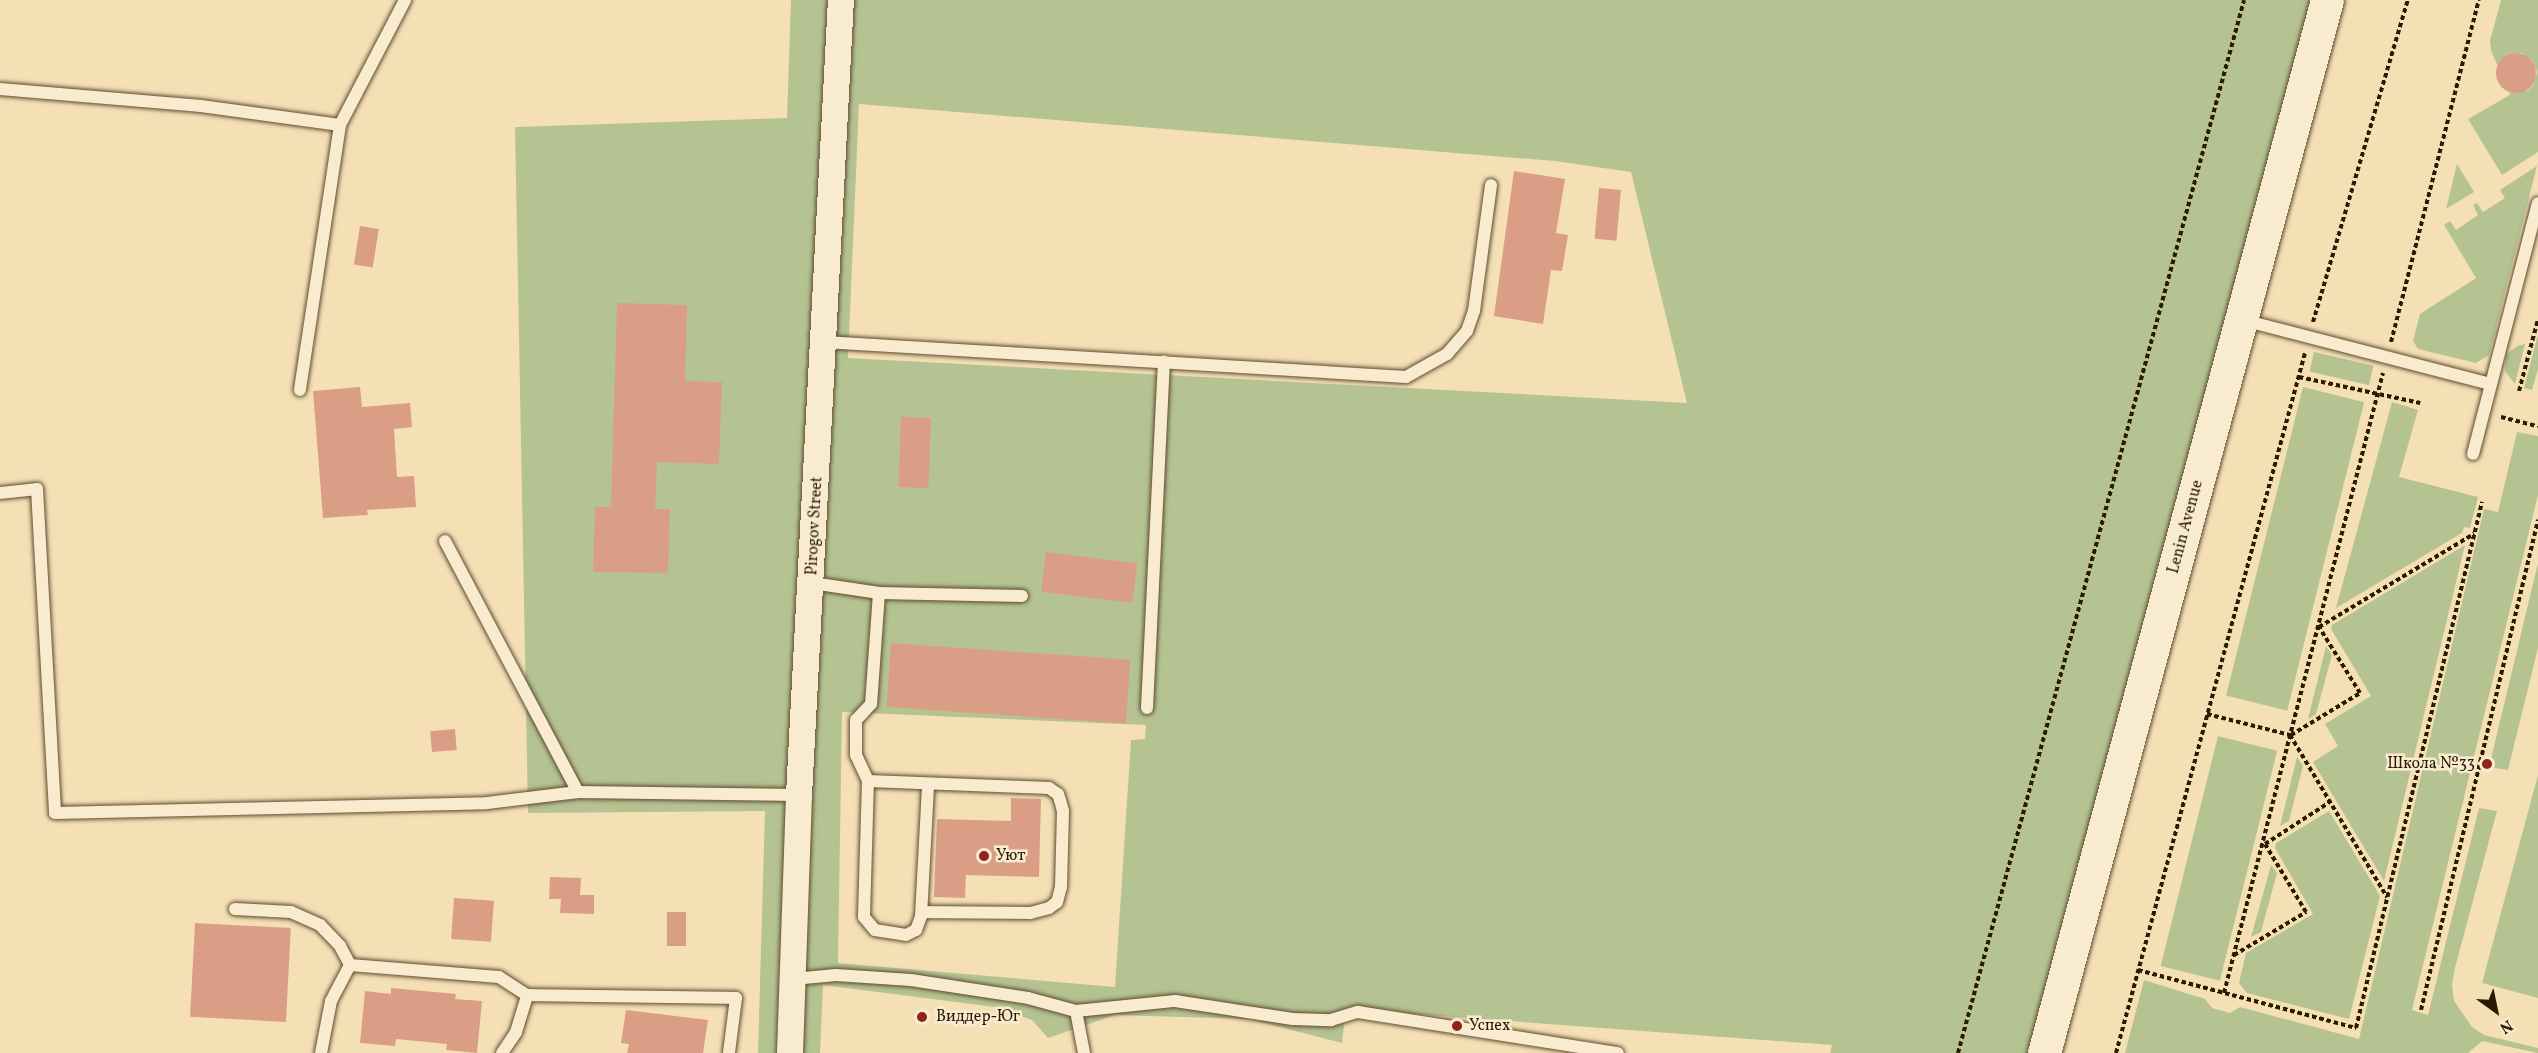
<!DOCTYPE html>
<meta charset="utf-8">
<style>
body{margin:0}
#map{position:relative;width:2538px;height:1053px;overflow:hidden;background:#f5e0b6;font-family:Vollkorn,serif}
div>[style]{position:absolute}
.green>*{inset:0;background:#b5c393;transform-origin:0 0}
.building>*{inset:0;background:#da9e87;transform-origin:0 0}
.round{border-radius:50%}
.path>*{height:4px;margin-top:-2px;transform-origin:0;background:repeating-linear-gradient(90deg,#2b1a02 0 4.5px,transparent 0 7.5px)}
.roads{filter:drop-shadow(0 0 2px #5e4c2f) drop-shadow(0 0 2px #5e4c2f)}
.service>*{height:12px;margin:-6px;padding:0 6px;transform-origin:6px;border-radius:6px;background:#f8ebd0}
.minor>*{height:26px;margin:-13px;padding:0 13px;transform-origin:13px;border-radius:13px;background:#f8ebd0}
.secondary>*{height:33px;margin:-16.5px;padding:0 16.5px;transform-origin:16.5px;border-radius:16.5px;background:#f8ebd0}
.dots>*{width:16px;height:16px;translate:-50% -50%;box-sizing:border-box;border:3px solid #f8ebd0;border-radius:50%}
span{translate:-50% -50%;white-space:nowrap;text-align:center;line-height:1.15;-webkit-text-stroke:5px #f8ebd0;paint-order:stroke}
.street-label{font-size:16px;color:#2b1a02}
.poi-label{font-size:16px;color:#2b1a02}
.right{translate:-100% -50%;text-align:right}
.left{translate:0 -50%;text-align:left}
.north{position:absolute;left:2466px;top:981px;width:60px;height:60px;-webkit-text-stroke:4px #f8ebd0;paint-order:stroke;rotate:147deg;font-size:16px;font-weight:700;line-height:24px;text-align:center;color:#2b1a02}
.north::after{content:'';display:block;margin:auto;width:21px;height:27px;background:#2b1a02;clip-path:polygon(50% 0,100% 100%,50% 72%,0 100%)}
</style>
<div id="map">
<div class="green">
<div style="clip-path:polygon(evenodd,791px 0,2327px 0,2044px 1053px,1830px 1053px,1832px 1045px,1346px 1009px,1342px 1043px,1249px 1019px,1115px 1015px,1048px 1038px,1032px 1020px,995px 1007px,823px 985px,820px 1053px,758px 1053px,765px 811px,528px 813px,515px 127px,787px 118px,791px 0,859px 104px,1555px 161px,1631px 172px,1687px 403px,848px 358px,859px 104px,791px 0,842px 712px,1146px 725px,1145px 739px,1131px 740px,1115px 987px,838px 963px,842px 712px)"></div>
<div style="clip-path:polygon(2501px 0,2538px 0,2538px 152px,2502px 175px,2468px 119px,2510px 95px,2509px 92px,2514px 93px,2528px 90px,2533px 85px,2537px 72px,2532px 60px,2521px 53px,2508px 54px,2497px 65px,2491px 50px,2490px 41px)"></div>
<div style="clip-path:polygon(2457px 164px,2474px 192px,2446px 209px)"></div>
<div style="clip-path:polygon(2537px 166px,2489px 355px,2476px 363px,2418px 349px,2413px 341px,2420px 314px,2476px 278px,2444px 225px,2450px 221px,2456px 230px,2478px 215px,2473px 205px,2477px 203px,2483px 212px,2505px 198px,2500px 190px)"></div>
<div style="clip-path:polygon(2538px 334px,2538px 369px,2532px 390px,2524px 388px)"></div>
<div style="clip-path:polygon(2525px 344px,2515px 384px,2505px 371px,2506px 355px,2517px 346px)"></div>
<div style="left:2314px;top:352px;width:61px;height:20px;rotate:13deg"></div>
<div style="left:2303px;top:387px;width:63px;height:318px;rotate:14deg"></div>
<div style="clip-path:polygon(2392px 402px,2418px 410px,2399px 477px,2478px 497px,2470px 528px,2464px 527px,2462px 533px,2336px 608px)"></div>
<div style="clip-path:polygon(2517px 432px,2538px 436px,2538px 495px,2412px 1010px,2428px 1015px,2479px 808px,2497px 811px,2455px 968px,2452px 984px,2454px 1001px,2472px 1027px,2484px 1035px,2538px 1048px,2538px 1053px,2482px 1041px,2468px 1053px,2125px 1053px,2144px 980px,2205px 999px,2212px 1008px,2230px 1013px,2240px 1007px,2359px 1039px,2484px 509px,2498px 512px)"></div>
<div style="clip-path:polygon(2465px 545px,2384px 881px,2313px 762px,2338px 746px,2325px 724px,2371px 696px,2331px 629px,2332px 625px)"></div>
<div style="clip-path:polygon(2538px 563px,2538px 648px,2508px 770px,2489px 767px)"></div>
<div style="clip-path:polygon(2326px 646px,2332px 655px,2316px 714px,2308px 719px)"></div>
<div style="left:2218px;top:736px;width:61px;height:237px;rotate:14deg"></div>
<div style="clip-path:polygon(2297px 757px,2303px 766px,2289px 821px,2280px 826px)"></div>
<div style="clip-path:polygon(2538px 775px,2538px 998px,2482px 983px)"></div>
<div style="clip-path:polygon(2329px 811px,2380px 896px,2349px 1019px,2247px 993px,2239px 983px,2246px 953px,2313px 914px,2275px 848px,2276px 843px)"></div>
<div style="clip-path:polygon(2271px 865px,2277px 873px,2261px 932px,2251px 937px)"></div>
</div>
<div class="building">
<div class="round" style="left:2496px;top:53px;width:40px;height:40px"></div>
<div style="clip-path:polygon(1514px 171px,1565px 179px,1556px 233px,1568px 235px,1562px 271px,1551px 270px,1543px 324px,1494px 316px)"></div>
<div style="left:1599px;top:188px;width:22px;height:51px;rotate:5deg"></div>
<div style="left:360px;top:226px;width:19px;height:39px;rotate:9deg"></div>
<div style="clip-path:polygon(617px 303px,687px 305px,685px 381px,722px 382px,719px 464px,657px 462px,655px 509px,670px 509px,668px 573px,593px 572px,595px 507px,611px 507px)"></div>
<div style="clip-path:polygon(360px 387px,362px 407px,410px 403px,412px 427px,394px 429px,397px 477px,414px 476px,416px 507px,367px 510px,368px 515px,323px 518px,313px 391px)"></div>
<div style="left:901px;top:417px;width:30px;height:70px;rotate:2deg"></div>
<div style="left:1046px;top:552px;width:92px;height:40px;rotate:7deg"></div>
<div style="left:891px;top:643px;width:240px;height:64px;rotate:4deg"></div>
<div style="left:455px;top:729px;width:21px;height:25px;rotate:85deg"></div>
<div style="clip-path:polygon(1011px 798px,1041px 799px,1039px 877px,966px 875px,965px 898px,934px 897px,937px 819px,1011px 821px)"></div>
<div style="clip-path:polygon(550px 877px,581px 878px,580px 895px,594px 895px,594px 914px,560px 913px,561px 899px,549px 899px)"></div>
<div style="left:454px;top:898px;width:40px;height:41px;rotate:4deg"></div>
<div style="left:667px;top:912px;width:19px;height:34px"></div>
<div style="left:195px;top:923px;width:96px;height:94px;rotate:3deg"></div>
<div style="clip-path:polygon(391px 988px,456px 994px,455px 999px,482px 1001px,477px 1053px,446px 1050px,447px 1044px,396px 1039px,395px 1046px,360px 1043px,365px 991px,391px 994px)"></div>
<div style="clip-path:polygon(626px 1010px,708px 1020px,703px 1053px,627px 1053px,629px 1044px,621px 1043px)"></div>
</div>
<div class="path">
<div style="left:2313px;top:322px;width:336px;rotate:-73.6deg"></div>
<div style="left:2391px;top:342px;width:353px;rotate:-75.6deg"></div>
<div style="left:2299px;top:377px;width:124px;rotate:12.1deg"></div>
<div style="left:2519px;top:391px;width:74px;rotate:-75.2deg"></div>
<div style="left:2501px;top:417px;width:38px;rotate:14deg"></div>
<div style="left:2207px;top:714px;width:86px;rotate:14.2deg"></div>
<div style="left:2290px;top:735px;width:189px;rotate:59.1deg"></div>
<div style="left:2291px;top:735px;width:81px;rotate:-31.3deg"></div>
<div style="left:2360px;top:693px;width:78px;rotate:-121.8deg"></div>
<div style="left:2319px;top:627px;width:181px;rotate:-31deg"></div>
<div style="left:2265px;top:844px;width:77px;rotate:-32.9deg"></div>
<div style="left:2234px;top:955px;width:84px;rotate:-30.8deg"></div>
<div style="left:2306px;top:912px;width:79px;rotate:-121.1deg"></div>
<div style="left:2138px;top:970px;width:226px;rotate:14.9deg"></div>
<div style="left:2356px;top:1028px;width:541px;rotate:-76.53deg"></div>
<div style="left:2224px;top:993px;width:640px;rotate:-75.62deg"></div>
<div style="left:2421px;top:1010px;width:504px;rotate:-76.57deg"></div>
<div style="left:1958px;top:1053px;width:1091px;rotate:-74.8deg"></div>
<div style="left:2116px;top:1053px;width:725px;rotate:-74.89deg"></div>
</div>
<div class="roads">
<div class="service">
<div style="left:0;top:89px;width:202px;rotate:4.8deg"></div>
<div style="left:201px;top:106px;width:140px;rotate:7.8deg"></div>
<div style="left:340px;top:125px;width:268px;rotate:98.6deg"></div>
<div style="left:340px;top:125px;width:141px;rotate:-62.5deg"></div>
<div style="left:2243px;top:320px;width:256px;rotate:14.5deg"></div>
<div style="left:824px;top:342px;width:583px;rotate:3.44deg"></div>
<div style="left:1406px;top:377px;width:47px;rotate:-29.3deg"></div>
<div style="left:1447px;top:354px;width:30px;rotate:-49deg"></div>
<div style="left:1467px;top:331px;width:21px;rotate:-71deg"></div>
<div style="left:1474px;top:311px;width:127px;rotate:-82.3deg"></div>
<div style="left:2473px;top:454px;width:259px;rotate:-75.5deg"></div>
<div style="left:0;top:493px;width:37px;rotate:-6deg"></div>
<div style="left:37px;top:489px;width:324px;rotate:86.8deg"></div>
<div style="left:55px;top:813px;width:432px;rotate:-1.3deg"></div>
<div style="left:487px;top:803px;width:92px;rotate:-6.9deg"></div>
<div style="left:578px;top:792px;width:221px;rotate:0.8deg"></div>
<div style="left:445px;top:541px;width:284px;rotate:62.1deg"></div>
<div style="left:812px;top:583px;width:68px;rotate:8.5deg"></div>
<div style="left:879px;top:593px;width:143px;rotate:1.2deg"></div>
<div style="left:879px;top:593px;width:111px;rotate:94.1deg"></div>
<div style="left:871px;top:704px;width:22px;rotate:133deg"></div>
<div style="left:856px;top:720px;width:35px;rotate:90deg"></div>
<div style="left:856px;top:755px;width:29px;rotate:65deg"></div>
<div style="left:868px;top:781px;width:136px;rotate:91.7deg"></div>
<div style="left:864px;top:917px;width:17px;rotate:50deg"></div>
<div style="left:875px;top:930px;width:31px;rotate:9deg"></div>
<div style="left:906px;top:935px;width:11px;rotate:-27deg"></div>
<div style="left:916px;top:930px;width:15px;rotate:-70deg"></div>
<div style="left:921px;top:916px;width:131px;rotate:-86.9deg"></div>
<div style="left:1147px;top:708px;width:347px;rotate:-87.2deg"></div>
<div style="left:868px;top:781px;width:181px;rotate:2.2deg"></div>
<div style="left:1049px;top:788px;width:11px;rotate:34deg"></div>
<div style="left:1058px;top:794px;width:6px;rotate:72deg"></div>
<div style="left:1060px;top:800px;width:11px;rotate:75deg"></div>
<div style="left:1063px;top:811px;width:76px;rotate:91.5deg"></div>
<div style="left:1061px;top:887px;width:16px;rotate:105deg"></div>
<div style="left:1057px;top:902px;width:10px;rotate:143deg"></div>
<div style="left:1049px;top:908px;width:20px;rotate:165deg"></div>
<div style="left:1030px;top:913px;width:108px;rotate:-179.5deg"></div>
<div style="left:235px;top:909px;width:56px;rotate:3.1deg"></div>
<div style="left:291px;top:912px;width:32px;rotate:24deg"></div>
<div style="left:320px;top:925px;width:29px;rotate:46deg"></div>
<div style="left:340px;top:946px;width:21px;rotate:62deg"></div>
<div style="left:350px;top:965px;width:149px;rotate:4.6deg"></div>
<div style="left:499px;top:977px;width:33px;rotate:33deg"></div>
<div style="left:527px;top:995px;width:209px;rotate:0.8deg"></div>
<div style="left:736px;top:998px;width:55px;rotate:97.3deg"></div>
<div style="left:793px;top:979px;width:43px;rotate:-5.3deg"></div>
<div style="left:836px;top:975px;width:75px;rotate:3.8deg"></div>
<div style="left:911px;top:980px;width:118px;rotate:8.7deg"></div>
<div style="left:1028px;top:998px;width:50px;rotate:15.2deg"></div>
<div style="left:1076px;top:1011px;width:100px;rotate:-5.8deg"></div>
<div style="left:1175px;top:1001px;width:119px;rotate:8.7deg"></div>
<div style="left:1293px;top:1019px;width:38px;rotate:2deg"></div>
<div style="left:1331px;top:1020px;width:28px;rotate:-17deg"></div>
<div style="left:1358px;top:1012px;width:263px;rotate:9deg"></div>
<div style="left:1076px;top:1011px;width:43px;rotate:79.2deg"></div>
<div style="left:321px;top:1053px;width:53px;rotate:-79.1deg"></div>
<div style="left:331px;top:1001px;width:41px;rotate:-62.2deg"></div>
<div style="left:502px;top:1053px;width:25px;rotate:-56deg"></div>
<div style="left:516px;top:1032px;width:39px;rotate:-73deg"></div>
</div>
<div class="minor">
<div style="left:790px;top:1053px;width:258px;rotate:-88deg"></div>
<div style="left:799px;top:795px;width:796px;rotate:-86.98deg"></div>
</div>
<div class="secondary">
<div style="left:2044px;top:1053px;width:1090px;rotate:-74.96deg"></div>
</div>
</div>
<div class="dots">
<div style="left:2487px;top:764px;background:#8f2418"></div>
<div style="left:984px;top:856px;background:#8f2418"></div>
<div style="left:922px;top:1017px;background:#8f2418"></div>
<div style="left:1457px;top:1026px;background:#8f2418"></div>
</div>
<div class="street-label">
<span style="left:815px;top:526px;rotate:-87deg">Pirogov Street</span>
<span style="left:2186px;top:527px;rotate:-75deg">Lenin Avenue</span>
</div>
<div class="poi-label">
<span class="right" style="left:2475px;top:764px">Школа №33</span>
<span class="left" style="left:996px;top:856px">Уют</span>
<span class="left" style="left:936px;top:1017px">Виддер-Юг</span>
<span class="left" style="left:1469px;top:1026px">Успех</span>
</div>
<div class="north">N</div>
</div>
